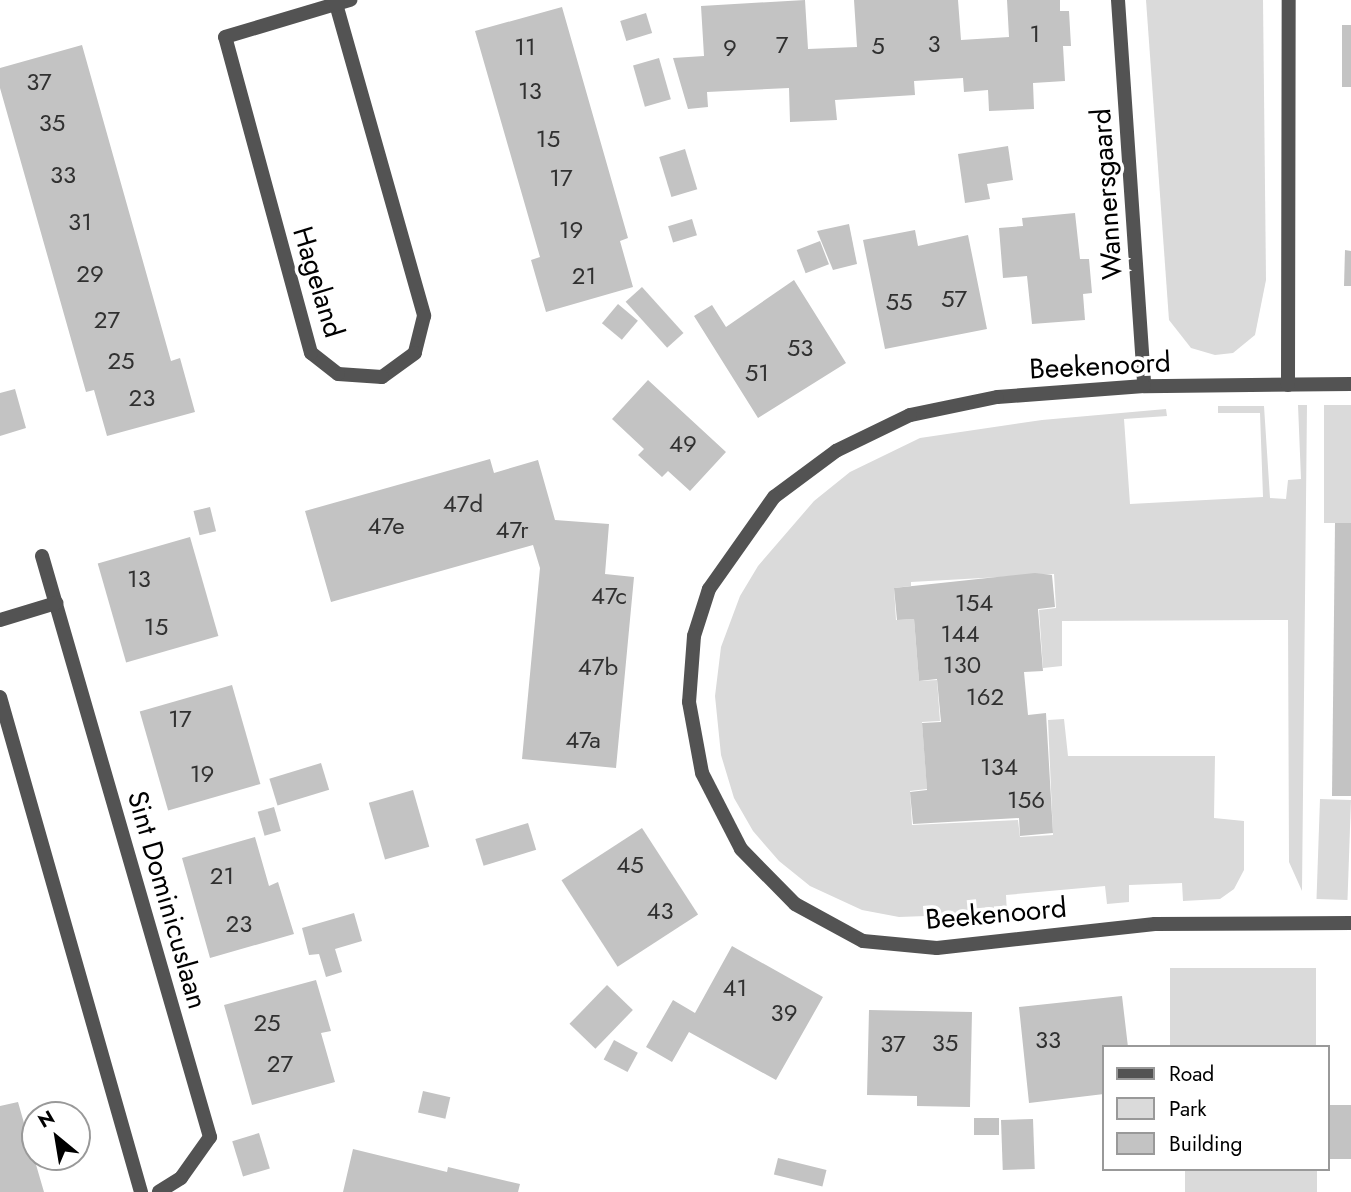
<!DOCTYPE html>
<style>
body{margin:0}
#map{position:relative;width:1351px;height:1192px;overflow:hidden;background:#fff;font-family:Jost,sans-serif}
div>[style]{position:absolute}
.green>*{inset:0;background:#dadada;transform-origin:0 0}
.building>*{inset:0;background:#c3c3c3;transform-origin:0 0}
.street>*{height:14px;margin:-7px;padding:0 7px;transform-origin:7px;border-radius:7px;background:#535353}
span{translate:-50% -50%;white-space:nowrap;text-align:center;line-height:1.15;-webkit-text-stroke:7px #fff;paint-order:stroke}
.number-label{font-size:24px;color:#313131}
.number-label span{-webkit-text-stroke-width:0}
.street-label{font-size:28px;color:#000}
.legend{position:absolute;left:1102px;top:1045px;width:228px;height:126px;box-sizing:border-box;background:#fff;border:2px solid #999;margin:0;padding:9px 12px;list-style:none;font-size:21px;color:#000}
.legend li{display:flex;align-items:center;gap:14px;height:35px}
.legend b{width:35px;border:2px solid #999}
.north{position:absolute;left:21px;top:1101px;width:70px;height:70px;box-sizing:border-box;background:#fff;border:2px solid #999;border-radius:50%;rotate:330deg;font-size:19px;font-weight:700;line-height:28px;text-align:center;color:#000}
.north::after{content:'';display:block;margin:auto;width:24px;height:32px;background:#000;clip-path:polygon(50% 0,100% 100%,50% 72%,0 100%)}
</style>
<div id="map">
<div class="green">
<div style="clip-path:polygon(1146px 0,1263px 0,1266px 280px,1255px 335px,1233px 353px,1215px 355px,1191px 348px,1169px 320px)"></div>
<div style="clip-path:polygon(1298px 405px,1307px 405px,1302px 891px,1289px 862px,1288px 620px,1062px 621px,1062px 666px,1043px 668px,1039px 610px,1056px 608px,1054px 574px,911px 582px,911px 586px,894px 588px,896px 620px,914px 619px,919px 681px,937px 680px,940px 721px,922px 722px,927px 789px,910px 791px,912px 825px,1018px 820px,1020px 837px,1053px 835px,1048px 720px,1064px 719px,1068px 756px,1215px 756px,1214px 818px,1244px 821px,1244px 870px,1234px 889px,1220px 899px,1183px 901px,1182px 883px,1129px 885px,1129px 902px,1107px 904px,1105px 886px,1006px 895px,1007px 913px,899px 917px,862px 910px,810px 886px,779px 861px,753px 831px,734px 798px,721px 755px,715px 696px,721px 647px,740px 596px,758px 566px,814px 501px,850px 472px,920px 438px,1042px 420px,1166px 409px,1167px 416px,1124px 419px,1130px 504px,1263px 497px,1260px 413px,1218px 413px,1218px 406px,1264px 406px,1270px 498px,1286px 499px,1288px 480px,1301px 479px)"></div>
<div style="left:1324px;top:405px;width:27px;height:118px"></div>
<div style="left:1320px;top:799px;width:31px;height:100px;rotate:2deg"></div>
<div style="left:1316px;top:968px;width:79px;height:146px;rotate:90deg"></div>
<div style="left:1185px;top:1169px;width:132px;height:23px"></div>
</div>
<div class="building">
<div style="clip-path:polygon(805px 0,808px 49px,857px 47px,854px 0,958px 0,961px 40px,1009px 37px,1007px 0,1060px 0,1060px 11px,1069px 11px,1071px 46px,1063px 46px,1065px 81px,1033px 83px,1034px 109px,989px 111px,988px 90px,964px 92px,963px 78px,914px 81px,915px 95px,835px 100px,837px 120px,790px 122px,789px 88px,707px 92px,708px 107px,688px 109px,673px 58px,704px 56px,701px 6px)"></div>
<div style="clip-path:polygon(562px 7px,628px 238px,620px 241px,633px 287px,546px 312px,531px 260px,540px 257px,475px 31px)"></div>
<div style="left:646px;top:13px;width:21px;height:27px;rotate:73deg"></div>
<div style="left:1342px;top:25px;width:9px;height:62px"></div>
<div style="clip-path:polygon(82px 45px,171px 361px,180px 358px,195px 412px,107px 436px,94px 390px,86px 392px,0 88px,0 68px)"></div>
<div style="left:659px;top:58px;width:43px;height:27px;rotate:74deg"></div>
<div style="clip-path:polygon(1008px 146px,1013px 180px,987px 184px,990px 199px,965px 203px,958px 154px)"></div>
<div style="left:685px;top:149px;width:42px;height:27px;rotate:73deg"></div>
<div style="clip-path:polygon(1075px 213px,1080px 259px,1089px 259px,1092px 293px,1083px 294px,1085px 320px,1032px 324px,1027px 276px,1003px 278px,999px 228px,1023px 226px,1022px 218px)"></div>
<div style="left:692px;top:219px;width:17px;height:25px;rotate:73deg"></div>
<div style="clip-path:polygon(849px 224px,857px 264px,833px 270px,817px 231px)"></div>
<div style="clip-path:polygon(915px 230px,918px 246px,968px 235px,987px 329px,885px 349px,863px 240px)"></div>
<div style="left:820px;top:241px;width:25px;height:25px;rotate:69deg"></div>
<div style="clip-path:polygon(1345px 250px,1351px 251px,1351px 286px,1344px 286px)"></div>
<div style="clip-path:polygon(794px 280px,846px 363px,758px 418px,694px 316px,712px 305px,726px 327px)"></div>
<div style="left:642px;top:287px;width:62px;height:22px;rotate:48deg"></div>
<div style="left:618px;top:304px;width:26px;height:25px;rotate:40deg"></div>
<div style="clip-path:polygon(648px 380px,726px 452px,690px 491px,668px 471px,662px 477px,638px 455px,644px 449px,612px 419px)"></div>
<div style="clip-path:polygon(15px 389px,26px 428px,0 436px,0 393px)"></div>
<div style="clip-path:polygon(490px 459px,494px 473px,538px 460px,555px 520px,609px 524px,605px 574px,634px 577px,616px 768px,522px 759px,540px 568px,533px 545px,331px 602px,305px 511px)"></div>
<div style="left:210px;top:507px;width:25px;height:17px;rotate:76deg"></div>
<div style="clip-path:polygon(1335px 523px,1351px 523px,1351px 796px,1332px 796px)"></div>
<div style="left:190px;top:537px;width:103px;height:96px;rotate:74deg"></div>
<div style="clip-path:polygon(1035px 573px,1052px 575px,1055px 607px,1038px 609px,1043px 671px,1024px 672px,1028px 715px,1046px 713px,1053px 833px,1020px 836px,1019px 818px,913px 824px,910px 792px,927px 790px,922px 723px,941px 722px,937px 679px,919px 681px,914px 619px,897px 620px,894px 588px)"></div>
<div style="left:232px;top:685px;width:103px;height:96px;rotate:74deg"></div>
<div style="left:321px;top:763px;width:28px;height:54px;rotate:73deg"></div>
<div style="left:413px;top:790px;width:59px;height:46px;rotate:74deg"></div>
<div style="left:274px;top:807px;width:25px;height:17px;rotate:74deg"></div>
<div style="left:528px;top:823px;width:28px;height:55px;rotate:73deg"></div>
<div style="left:642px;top:828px;width:103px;height:96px;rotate:57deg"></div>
<div style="clip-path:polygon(255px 837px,269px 886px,278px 882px,294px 934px,210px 958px,182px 858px)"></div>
<div style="clip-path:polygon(354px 913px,362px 941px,335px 949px,342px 972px,326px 977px,319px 954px,309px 955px,302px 928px)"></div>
<div style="clip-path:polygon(732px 946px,823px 997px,776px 1080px,689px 1032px,672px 1062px,646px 1047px,673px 1000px,695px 1013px)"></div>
<div style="clip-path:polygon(316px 980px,331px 1031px,321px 1033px,335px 1082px,252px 1105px,224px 1005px)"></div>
<div style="left:607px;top:985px;width:36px;height:54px;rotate:44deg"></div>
<div style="clip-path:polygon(1122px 996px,1128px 1047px,1104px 1047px,1104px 1094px,1029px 1103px,1019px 1007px)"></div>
<div style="clip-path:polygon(869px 1010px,972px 1012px,970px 1107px,917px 1106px,917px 1096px,867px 1095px)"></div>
<div style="left:614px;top:1040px;width:27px;height:22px;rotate:28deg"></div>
<div style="left:423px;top:1091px;width:28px;height:22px;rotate:13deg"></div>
<div style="clip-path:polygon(18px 1102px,30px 1144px,44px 1192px,0 1192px,0 1106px)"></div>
<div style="left:1328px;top:1105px;width:23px;height:54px"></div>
<div style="left:999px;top:1118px;width:17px;height:25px;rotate:90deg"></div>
<div style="left:1033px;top:1119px;width:50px;height:32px;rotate:88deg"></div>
<div style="left:259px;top:1133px;width:37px;height:28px;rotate:73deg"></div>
<div style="clip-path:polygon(353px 1149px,447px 1172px,448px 1167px,520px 1184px,518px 1192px,343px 1192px)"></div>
<div style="left:778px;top:1158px;width:50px;height:17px;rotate:14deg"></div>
</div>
<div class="street">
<div style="left:1118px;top:0;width:387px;rotate:86.1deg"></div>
<div style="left:336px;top:4px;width:324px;rotate:74.2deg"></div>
<div style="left:424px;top:316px;width:38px;rotate:104deg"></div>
<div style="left:415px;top:353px;width:41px;rotate:144deg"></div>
<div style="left:382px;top:377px;width:44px;rotate:-176.1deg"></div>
<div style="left:338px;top:374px;width:34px;rotate:-142deg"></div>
<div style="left:311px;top:353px;width:327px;rotate:-105.2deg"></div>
<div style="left:225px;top:37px;width:116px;rotate:-16.6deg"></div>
<div style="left:336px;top:4px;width:15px;rotate:-16deg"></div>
<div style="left:1351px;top:384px;width:207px;rotate:179.4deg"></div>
<div style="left:1144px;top:386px;width:147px;rotate:175.7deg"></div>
<div style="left:997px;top:397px;width:89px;rotate:168.3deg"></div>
<div style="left:910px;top:415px;width:82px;rotate:154.1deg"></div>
<div style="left:836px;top:451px;width:77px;rotate:143.4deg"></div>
<div style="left:774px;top:497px;width:113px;rotate:125.2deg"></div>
<div style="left:709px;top:589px;width:49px;rotate:107.7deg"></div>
<div style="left:694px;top:636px;width:66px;rotate:94.3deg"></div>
<div style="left:689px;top:702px;width:72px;rotate:79.6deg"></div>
<div style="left:702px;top:773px;width:85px;rotate:62.8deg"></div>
<div style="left:741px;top:849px;width:77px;rotate:45.5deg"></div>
<div style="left:795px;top:904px;width:77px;rotate:28.6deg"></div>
<div style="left:863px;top:941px;width:74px;rotate:5.4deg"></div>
<div style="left:937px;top:948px;width:219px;rotate:-6.3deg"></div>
<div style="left:1155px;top:924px;width:196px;rotate:-0.3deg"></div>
<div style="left:1288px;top:385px;width:385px;rotate:-89.9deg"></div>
<div style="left:42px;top:556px;width:605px;rotate:73.87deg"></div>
<div style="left:210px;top:1137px;width:50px;rotate:125.3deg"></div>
<div style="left:181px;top:1178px;width:26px;rotate:148deg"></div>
<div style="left:0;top:620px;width:59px;rotate:-16.9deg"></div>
<div style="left:0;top:697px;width:515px;rotate:74.1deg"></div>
</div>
<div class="number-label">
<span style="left:1035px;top:34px">1</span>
<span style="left:934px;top:44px">3</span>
<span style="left:782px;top:45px">7</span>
<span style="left:878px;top:46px">5</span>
<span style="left:525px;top:47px">11</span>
<span style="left:730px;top:48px">9</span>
<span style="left:39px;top:82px">37</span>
<span style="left:530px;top:91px">13</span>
<span style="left:52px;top:123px">35</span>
<span style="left:548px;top:139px">15</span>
<span style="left:63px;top:175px">33</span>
<span style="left:561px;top:178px">17</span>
<span style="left:80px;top:222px">31</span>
<span style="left:571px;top:230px">19</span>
<span style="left:90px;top:274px">29</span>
<span style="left:584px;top:276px">21</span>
<span style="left:954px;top:299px">57</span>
<span style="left:899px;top:302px">55</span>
<span style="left:107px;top:320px">27</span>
<span style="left:800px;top:348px">53</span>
<span style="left:121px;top:361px">25</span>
<span style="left:757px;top:373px">51</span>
<span style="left:142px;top:398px">23</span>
<span style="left:683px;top:444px">49</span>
<span style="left:463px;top:504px">47d</span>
<span style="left:386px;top:526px">47e</span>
<span style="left:512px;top:530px">47r</span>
<span style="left:139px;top:579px">13</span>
<span style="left:609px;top:596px">47c</span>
<span style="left:974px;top:603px">154</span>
<span style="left:156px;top:627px">15</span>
<span style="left:960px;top:634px">144</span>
<span style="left:962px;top:665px">130</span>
<span style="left:598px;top:667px">47b</span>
<span style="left:985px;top:697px">162</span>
<span style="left:180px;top:719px">17</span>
<span style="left:583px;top:740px">47a</span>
<span style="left:999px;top:767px">134</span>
<span style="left:202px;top:774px">19</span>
<span style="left:1026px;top:800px">156</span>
<span style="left:630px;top:865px">45</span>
<span style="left:222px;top:876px">21</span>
<span style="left:660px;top:911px">43</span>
<span style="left:239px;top:924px">23</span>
<span style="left:735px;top:988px">41</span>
<span style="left:784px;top:1013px">39</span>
<span style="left:267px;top:1023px">25</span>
<span style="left:1048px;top:1040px">33</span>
<span style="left:945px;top:1043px">35</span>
<span style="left:893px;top:1044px">37</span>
<span style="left:280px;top:1064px">27</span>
</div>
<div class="street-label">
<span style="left:1107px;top:194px;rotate:-94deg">Wannersgaard</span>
<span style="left:318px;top:282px;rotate:73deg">Hageland</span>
<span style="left:1100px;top:366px;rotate:-3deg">Beekenoord</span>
<span style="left:167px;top:900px;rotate:74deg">Sint Dominicuslaan</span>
<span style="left:996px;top:914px;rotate:-5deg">Beekenoord</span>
</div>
<ul class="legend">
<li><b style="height:9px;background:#535353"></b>Road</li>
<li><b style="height:19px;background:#dadada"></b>Park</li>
<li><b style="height:19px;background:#c3c3c3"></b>Building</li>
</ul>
<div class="north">N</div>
</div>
